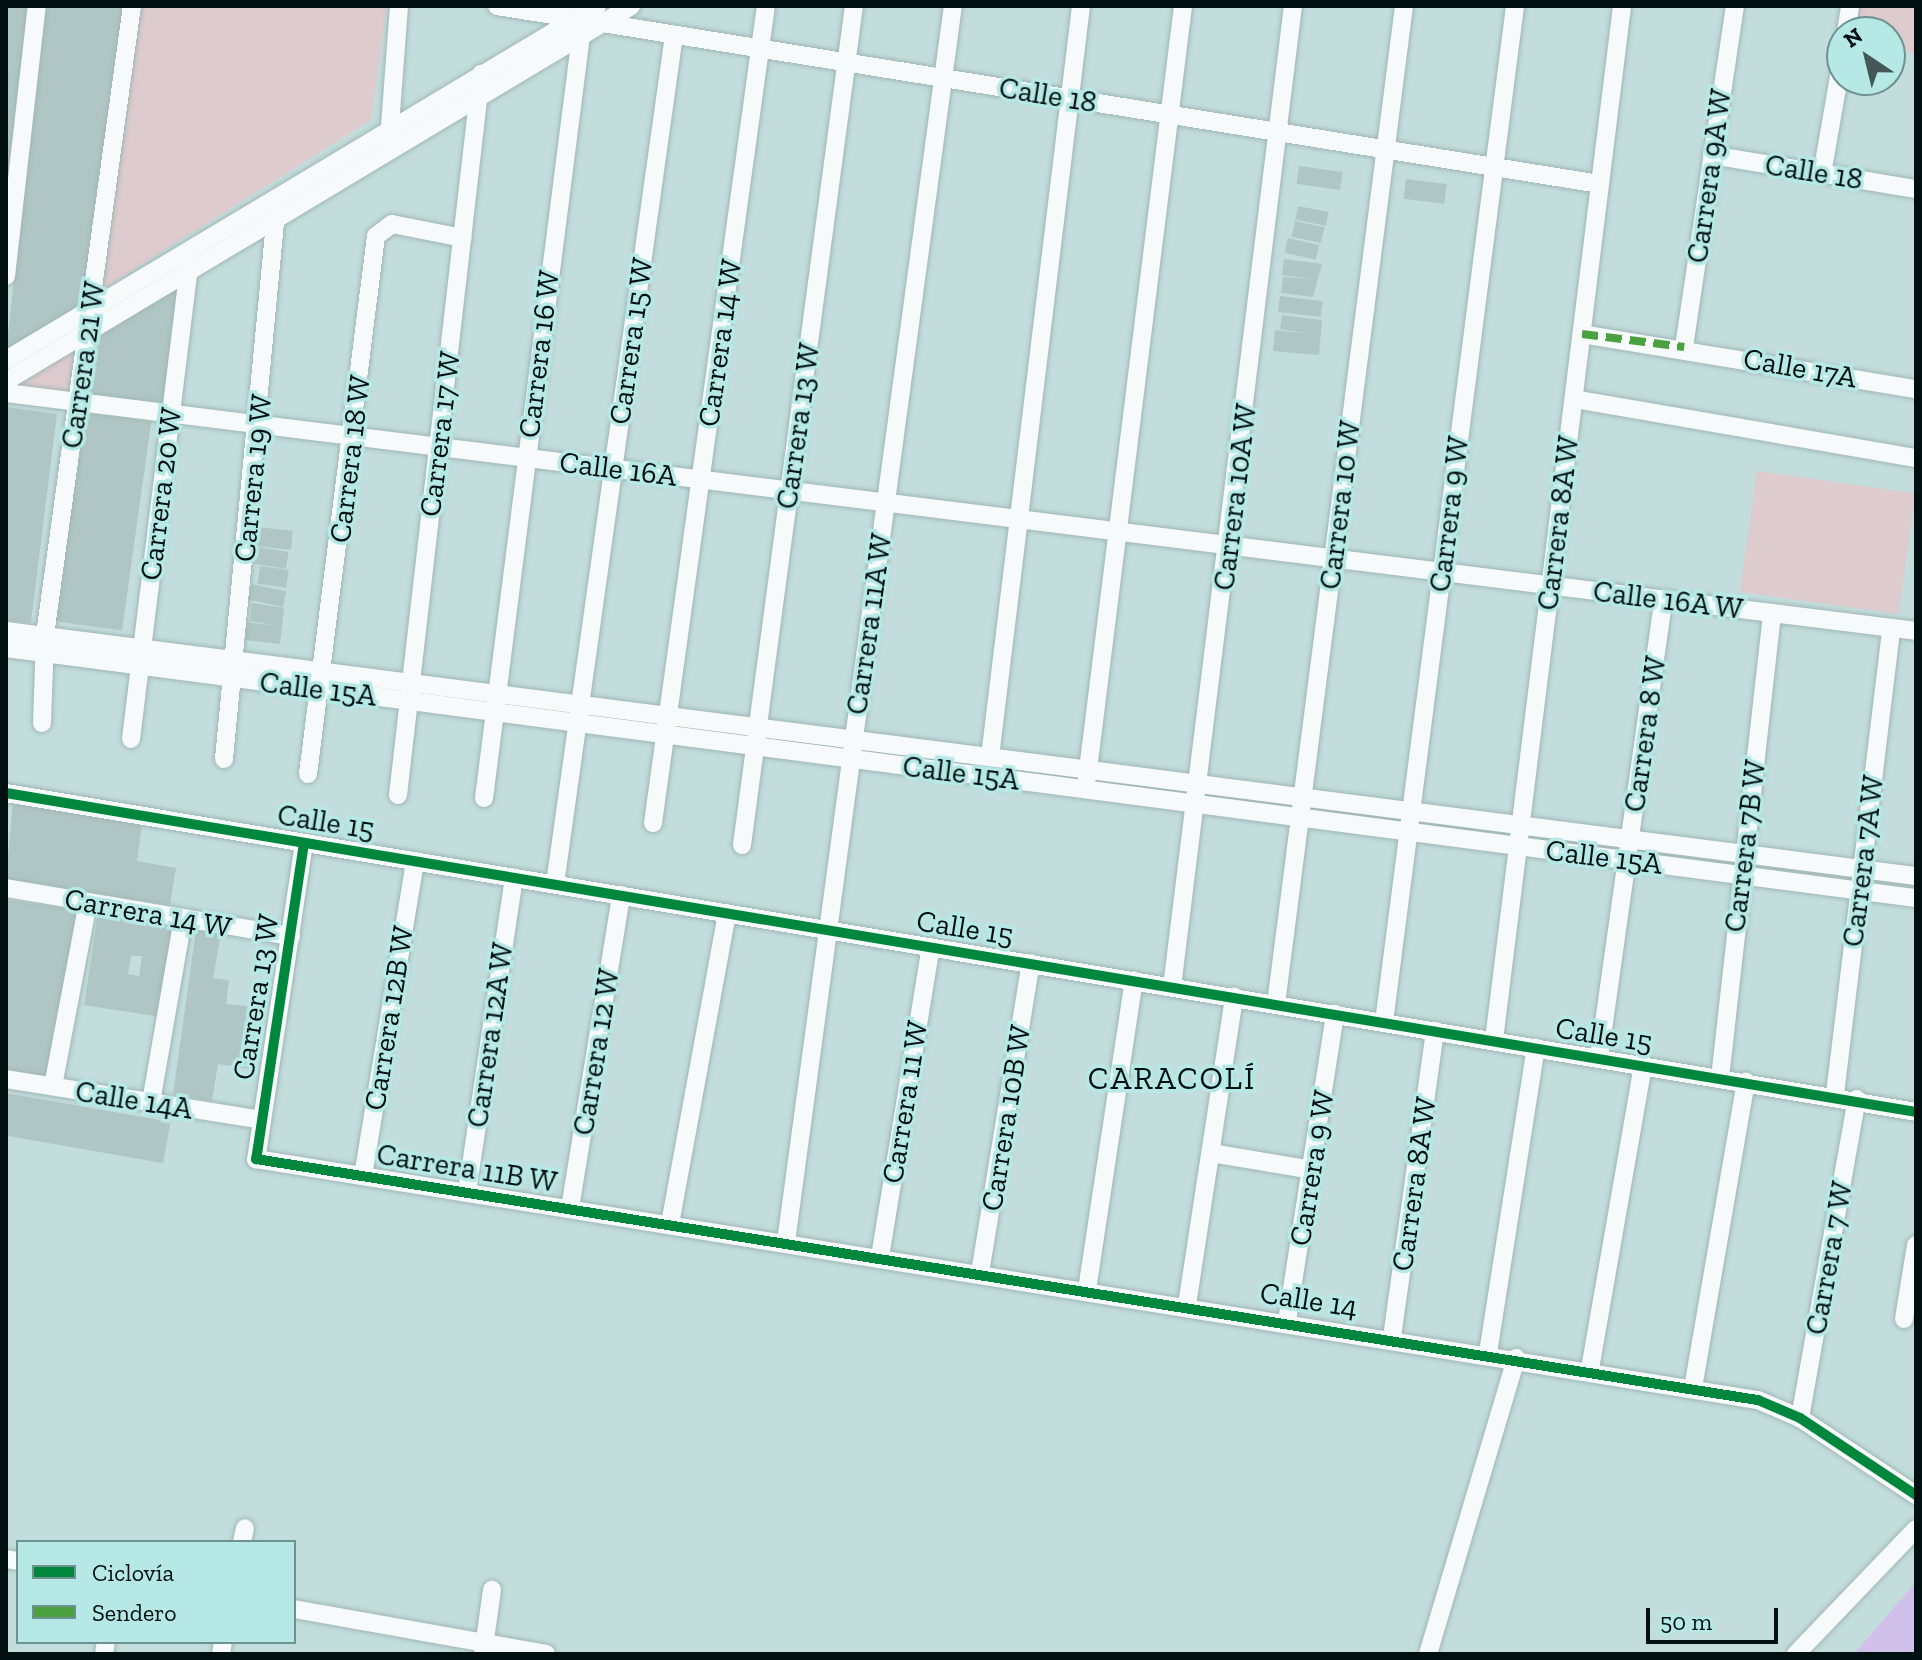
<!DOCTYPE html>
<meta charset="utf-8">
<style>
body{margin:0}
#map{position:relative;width:1922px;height:1660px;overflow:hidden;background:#c2dddc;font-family:"Zilla Slab",serif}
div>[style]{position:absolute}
.green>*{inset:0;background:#decbce;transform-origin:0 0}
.water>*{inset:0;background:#d1c0e9}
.building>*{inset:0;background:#b0c6c5;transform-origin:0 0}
.roads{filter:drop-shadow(0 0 2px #a0b6b5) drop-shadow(0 0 2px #a0b6b5)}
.minor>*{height:18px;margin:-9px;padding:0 9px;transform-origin:9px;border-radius:9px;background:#f6fafa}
.quiet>*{height:8px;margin-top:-4px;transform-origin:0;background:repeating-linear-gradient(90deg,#4ba03f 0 16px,transparent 0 24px)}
.cycleway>*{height:10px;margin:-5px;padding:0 5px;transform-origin:5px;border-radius:5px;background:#00873e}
span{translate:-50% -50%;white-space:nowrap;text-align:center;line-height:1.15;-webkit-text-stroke:7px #b6e9e6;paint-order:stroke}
.street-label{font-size:30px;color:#000f0f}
.neighbourhood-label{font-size:32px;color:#000f0f;letter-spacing:2px}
.frame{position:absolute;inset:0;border:8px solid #000f0f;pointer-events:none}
.legend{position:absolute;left:16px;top:1540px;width:280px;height:104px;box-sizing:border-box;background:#b6e9e6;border:2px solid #6d9290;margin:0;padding:10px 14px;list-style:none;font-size:24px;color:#000f0f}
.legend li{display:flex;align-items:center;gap:16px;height:40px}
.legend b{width:40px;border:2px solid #6d9290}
.north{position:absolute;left:1826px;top:16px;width:80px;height:80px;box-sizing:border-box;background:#b6e9e6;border:2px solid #6d9290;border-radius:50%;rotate:325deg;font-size:22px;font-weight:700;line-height:32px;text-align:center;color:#000f0f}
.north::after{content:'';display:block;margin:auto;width:28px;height:36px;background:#445757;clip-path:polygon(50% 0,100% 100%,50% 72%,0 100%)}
.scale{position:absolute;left:1646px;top:1608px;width:132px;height:36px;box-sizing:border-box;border:4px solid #000f0f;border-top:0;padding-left:10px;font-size:24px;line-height:28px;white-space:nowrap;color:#000f0f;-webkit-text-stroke:6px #b6e9e6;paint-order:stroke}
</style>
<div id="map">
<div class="green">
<div style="clip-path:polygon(138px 6px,387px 6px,371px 120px,103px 289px)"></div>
<div style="clip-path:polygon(1858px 6px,1916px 6px,1916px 54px,1890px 50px,1890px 32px,1852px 32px)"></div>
<div style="clip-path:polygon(79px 347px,71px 397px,14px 388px)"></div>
<div style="left:1757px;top:471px;width:160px;height:122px;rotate:8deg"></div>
</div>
<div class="water">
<div style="clip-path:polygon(1916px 1582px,1916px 1654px,1854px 1654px)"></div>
</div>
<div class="building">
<div style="clip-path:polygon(6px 6px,34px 6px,6px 236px)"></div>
<div style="clip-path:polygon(43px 6px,126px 6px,84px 304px,6px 354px)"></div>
<div style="left:1299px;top:166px;width:44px;height:18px;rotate:8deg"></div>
<div style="left:1406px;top:179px;width:41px;height:20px;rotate:7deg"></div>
<div style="left:1298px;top:206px;width:31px;height:14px;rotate:11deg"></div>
<div style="left:1295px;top:221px;width:30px;height:16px;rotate:12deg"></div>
<div style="left:1288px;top:238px;width:32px;height:15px;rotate:13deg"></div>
<div style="clip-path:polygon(1284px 259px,1322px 264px,1313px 297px,1281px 293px,1283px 277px,1312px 279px,1282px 275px)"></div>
<div style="clip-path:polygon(181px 286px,165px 408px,85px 395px,95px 337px)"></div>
<div style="left:1280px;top:296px;width:43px;height:16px;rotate:7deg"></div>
<div style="clip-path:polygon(1282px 315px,1322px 320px,1319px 355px,1273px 351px,1275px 330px,1310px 334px,1280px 329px)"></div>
<div style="clip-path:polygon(6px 407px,57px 414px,31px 622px,6px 621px)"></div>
<div style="left:83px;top:412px;width:69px;height:211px;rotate:8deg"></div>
<div style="left:256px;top:527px;width:37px;height:19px;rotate:6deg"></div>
<div style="left:257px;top:547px;width:32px;height:17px;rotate:9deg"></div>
<div style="left:260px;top:566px;width:29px;height:18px;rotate:8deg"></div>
<div style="left:252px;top:584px;width:35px;height:16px;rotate:12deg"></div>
<div style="clip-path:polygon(252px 603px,284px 608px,280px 644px,245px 640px,247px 622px,278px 626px,250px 621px)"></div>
<div style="clip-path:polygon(13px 801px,142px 825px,137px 861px,176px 868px,170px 905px,6px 879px)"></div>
<div style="clip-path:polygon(6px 900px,76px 910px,51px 1078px,6px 1070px)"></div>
<div style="clip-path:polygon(evenodd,98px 914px,177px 925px,161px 1017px,84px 1005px,98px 914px,131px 956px,142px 956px,139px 976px,128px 974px,131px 956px)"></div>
<div style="clip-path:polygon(196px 930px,221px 934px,213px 978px,229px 980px,226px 1004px,265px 1008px,256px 1070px,218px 1064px,212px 1101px,173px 1094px)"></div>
<div style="left:6px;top:1093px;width:167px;height:42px;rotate:10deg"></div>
</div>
<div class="roads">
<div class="minor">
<div style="left:497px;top:6px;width:1117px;rotate:9.17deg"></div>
<div style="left:1846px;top:32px;width:26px;rotate:-81deg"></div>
<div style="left:389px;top:139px;width:133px;rotate:-85.7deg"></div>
<div style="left:1712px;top:155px;width:207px;rotate:9.5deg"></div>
<div style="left:1822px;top:174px;width:117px;rotate:-80.1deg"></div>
<div style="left:6px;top:276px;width:272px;rotate:-83.5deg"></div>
<div style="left:1582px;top:334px;width:338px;rotate:9.4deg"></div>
<div style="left:1684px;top:347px;width:345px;rotate:-81.5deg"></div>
<div style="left:6px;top:360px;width:689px;rotate:-30.92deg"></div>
<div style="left:6px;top:381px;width:729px;rotate:-30.96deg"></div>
<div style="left:6px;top:393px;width:1925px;rotate:7.1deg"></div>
<div style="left:1574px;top:399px;width:347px;rotate:9.8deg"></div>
<div style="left:6px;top:631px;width:1926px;rotate:7.31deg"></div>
<div style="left:6px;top:648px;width:1926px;rotate:7.46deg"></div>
<div style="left:42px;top:723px;width:88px;rotate:-88deg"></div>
<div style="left:45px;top:635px;width:635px;rotate:-82.13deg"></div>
<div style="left:131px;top:739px;width:477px;rotate:-83deg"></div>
<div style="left:990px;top:757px;width:756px;rotate:-83.09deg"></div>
<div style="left:224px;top:759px;width:549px;rotate:-84.57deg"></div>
<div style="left:308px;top:774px;width:542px;rotate:-82.8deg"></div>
<div style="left:376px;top:236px;width:20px;rotate:-37deg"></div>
<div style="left:392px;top:224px;width:72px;rotate:11.2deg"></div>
<div style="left:1087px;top:778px;width:778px;rotate:-82.91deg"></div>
<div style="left:6px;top:793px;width:1936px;rotate:9.48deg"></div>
<div style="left:398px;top:795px;width:726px;rotate:-83.43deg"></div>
<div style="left:484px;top:798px;width:769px;rotate:-82.75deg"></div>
<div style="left:581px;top:35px;width:29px;rotate:-96deg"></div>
<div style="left:653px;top:823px;width:825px;rotate:-82.13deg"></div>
<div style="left:304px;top:843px;width:320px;rotate:98.6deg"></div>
<div style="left:256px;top:1159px;width:1521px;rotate:9.12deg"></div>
<div style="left:1758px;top:1400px;width:46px;rotate:23.2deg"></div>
<div style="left:1800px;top:1418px;width:139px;rotate:33.6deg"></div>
<div style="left:742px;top:845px;width:846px;rotate:-82.4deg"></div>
<div style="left:555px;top:884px;width:857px;rotate:-82.02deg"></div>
<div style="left:6px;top:888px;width:289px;rotate:9.6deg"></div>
<div style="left:1172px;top:987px;width:988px;rotate:-82.97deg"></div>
<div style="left:1276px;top:1004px;width:1006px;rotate:-82.69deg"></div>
<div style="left:1384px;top:1022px;width:1024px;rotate:-82.65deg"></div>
<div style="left:1494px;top:1040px;width:1042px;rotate:-82.94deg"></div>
<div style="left:1599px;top:1058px;width:462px;rotate:-82deg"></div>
<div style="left:1720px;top:1078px;width:468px;rotate:-83.6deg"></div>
<div style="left:6px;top:1079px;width:258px;rotate:9.1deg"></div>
<div style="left:53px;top:1086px;width:186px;rotate:-79.2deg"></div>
<div style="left:1835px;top:1094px;width:469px;rotate:-83.1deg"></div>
<div style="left:151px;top:1102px;width:186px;rotate:-80.1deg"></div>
<div style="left:1211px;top:1153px;width:103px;rotate:9.5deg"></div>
<div style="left:363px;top:1176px;width:319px;rotate:-80.6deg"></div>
<div style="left:467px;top:1192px;width:318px;rotate:-81.5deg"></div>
<div style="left:570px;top:1208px;width:317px;rotate:-80.7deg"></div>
<div style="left:670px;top:1224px;width:316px;rotate:-79.6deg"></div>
<div style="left:786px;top:1242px;width:1247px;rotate:-82.31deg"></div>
<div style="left:880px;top:1257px;width:314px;rotate:-80.7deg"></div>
<div style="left:980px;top:1273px;width:314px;rotate:-80.7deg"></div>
<div style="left:1087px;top:1290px;width:313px;rotate:-81.4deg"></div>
<div style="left:1187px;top:1305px;width:312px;rotate:-81.3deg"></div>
<div style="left:1904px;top:1319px;width:75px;rotate:-80.8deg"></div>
<div style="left:1287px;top:1321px;width:311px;rotate:-81.1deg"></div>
<div style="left:1392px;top:1337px;width:309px;rotate:-82deg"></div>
<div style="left:1488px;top:1353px;width:309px;rotate:-81.1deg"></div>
<div style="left:1590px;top:1369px;width:309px;rotate:-80.1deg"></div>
<div style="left:1693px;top:1388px;width:311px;rotate:-80.2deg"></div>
<div style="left:1800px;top:1418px;width:324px;rotate:-79.9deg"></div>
<div style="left:242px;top:1542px;width:14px;rotate:-78deg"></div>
<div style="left:6px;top:1559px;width:12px;rotate:9deg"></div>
<div style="left:294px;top:1609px;width:256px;rotate:10.1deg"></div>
<div style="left:104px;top:1654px;width:12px;rotate:-81deg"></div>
<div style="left:221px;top:1654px;width:12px;rotate:-81deg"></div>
<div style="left:483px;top:1654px;width:65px;rotate:-82deg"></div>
<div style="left:1428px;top:1654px;width:309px;rotate:-73.4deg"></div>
<div style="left:1796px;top:1654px;width:173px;rotate:-46.2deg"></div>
</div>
</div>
<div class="quiet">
<div style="left:1582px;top:334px;width:103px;rotate:7.3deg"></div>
</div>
<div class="cycleway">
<div style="left:6px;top:793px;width:1936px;rotate:9.48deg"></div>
<div style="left:304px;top:843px;width:320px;rotate:98.6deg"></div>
<div style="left:256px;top:1159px;width:1521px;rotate:9.12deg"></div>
<div style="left:1758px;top:1400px;width:46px;rotate:23.2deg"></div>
<div style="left:1800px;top:1418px;width:139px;rotate:33.6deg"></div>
</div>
<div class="street-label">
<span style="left:1048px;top:95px;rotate:9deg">Calle 18</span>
<span style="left:1814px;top:172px;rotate:9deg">Calle 18</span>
<span style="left:1709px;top:176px;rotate:-82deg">Carrera 9A W</span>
<span style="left:631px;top:341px;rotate:-82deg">Carrera 15 W</span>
<span style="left:720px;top:343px;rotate:-82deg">Carrera 14 W</span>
<span style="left:539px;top:354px;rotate:-83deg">Carrera 16 W</span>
<span style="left:83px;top:365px;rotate:-82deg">Carrera 21 W</span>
<span style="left:1800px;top:368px;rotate:10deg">Calle 17A</span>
<span style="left:798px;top:426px;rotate:-82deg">Carrera 13 W</span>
<span style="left:440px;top:434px;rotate:-83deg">Carrera 17 W</span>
<span style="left:350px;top:459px;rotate:-83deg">Carrera 18 W</span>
<span style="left:618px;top:469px;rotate:7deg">Calle 16A</span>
<span style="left:253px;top:478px;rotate:-84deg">Carrera 19 W</span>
<span style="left:161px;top:494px;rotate:-83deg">Carrera 20 W</span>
<span style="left:1235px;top:497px;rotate:-83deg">Carrera 10A W</span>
<span style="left:1340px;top:505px;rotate:-83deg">Carrera 10 W</span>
<span style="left:1449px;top:514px;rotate:-83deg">Carrera 9 W</span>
<span style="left:1558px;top:523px;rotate:-83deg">Carrera 8A W</span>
<span style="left:1668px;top:600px;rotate:7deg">Calle 16A W</span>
<span style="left:869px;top:624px;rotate:-82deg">Carrera 11A W</span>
<span style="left:318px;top:689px;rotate:7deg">Calle 15A</span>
<span style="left:1645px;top:734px;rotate:-82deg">Carrera 8 W</span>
<span style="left:961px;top:773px;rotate:7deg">Calle 15A</span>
<span style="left:326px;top:822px;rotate:9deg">Calle 15</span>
<span style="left:1745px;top:846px;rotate:-83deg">Carrera 7B W</span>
<span style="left:1604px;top:857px;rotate:7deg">Calle 15A</span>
<span style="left:1863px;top:861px;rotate:-83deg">Carrera 7A W</span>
<span style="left:148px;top:913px;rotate:10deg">Carrera 14 W</span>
<span style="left:965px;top:928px;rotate:9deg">Calle 15</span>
<span style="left:256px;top:997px;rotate:-81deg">Carrera 13 W</span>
<span style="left:389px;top:1018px;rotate:-81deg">Carrera 12B W</span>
<span style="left:490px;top:1035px;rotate:-82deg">Carrera 12A W</span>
<span style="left:1604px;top:1035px;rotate:9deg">Calle 15</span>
<span style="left:596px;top:1052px;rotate:-81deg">Carrera 12 W</span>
<span style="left:134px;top:1100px;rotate:9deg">Calle 14A</span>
<span style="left:905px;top:1102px;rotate:-81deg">Carrera 11 W</span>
<span style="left:1006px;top:1118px;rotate:-81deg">Carrera 10B W</span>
<span style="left:467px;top:1168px;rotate:9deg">Carrera 11B W</span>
<span style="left:1312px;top:1168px;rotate:-81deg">Carrera 9 W</span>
<span style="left:1414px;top:1184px;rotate:-82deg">Carrera 8A W</span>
<span style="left:1829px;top:1258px;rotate:-80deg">Carrera 7 W</span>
<span style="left:1309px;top:1300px;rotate:9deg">Calle 14</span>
</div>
<div class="neighbourhood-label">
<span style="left:1172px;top:1078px">CARACOLÍ</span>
</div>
<div class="frame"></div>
<ul class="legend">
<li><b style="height:10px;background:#00873e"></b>Ciclovía</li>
<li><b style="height:10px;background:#4ba03f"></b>Sendero</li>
</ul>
<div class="north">N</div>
<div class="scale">50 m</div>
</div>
